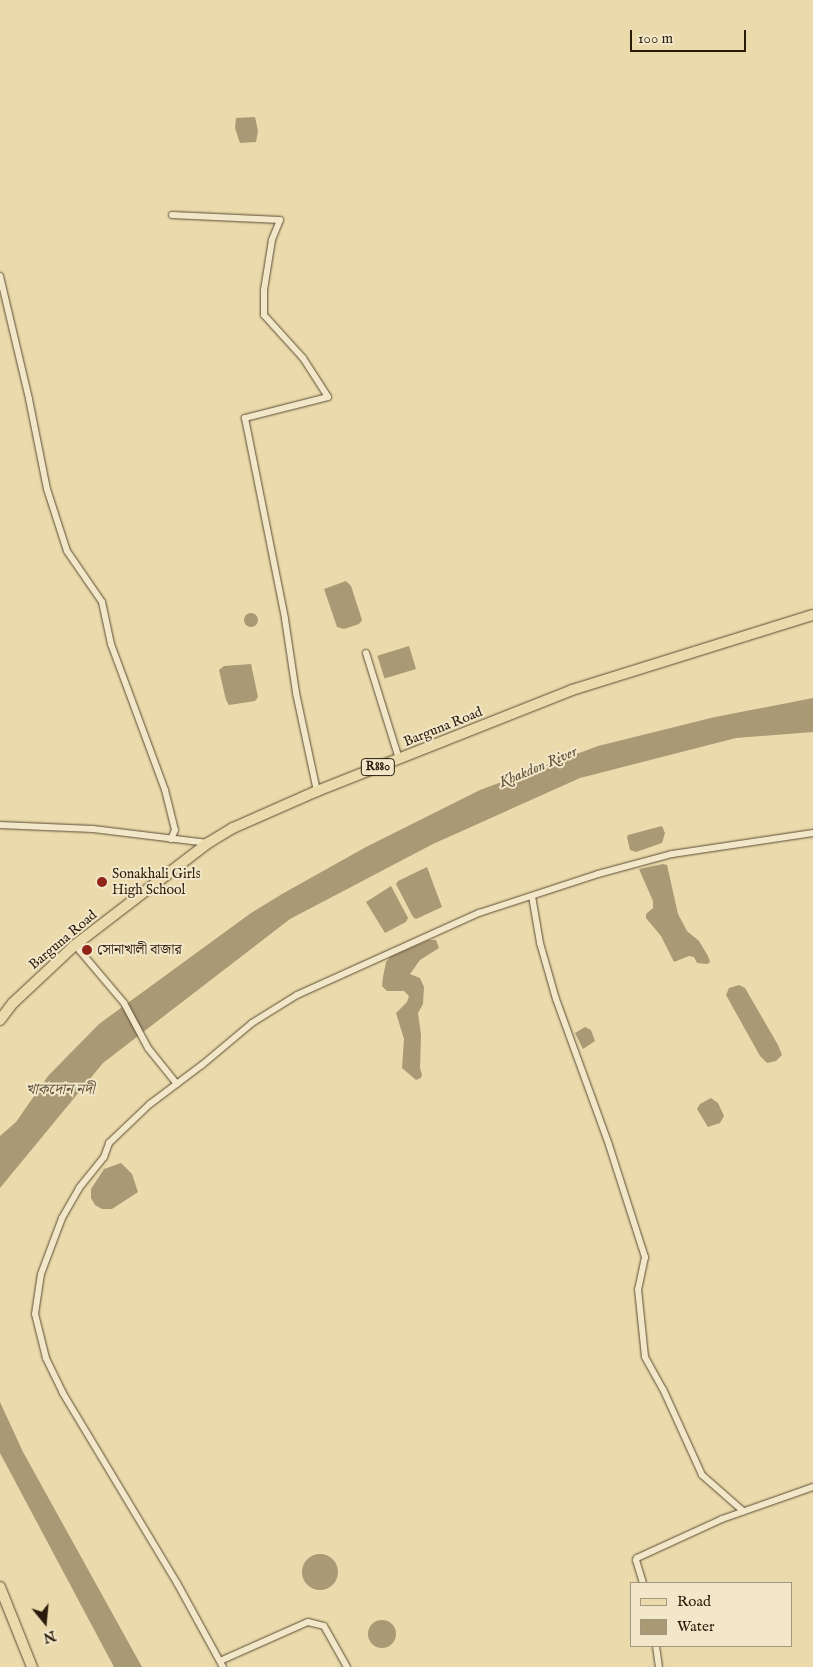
<!DOCTYPE html>
<meta charset="utf-8">
<style>
body{margin:0}
#map{position:relative;width:813px;height:1667px;overflow:hidden;background:#ebdaab;font-family:"IM FELL English","Noto Serif Bengali",serif}
div>[style]{position:absolute}
.water>*{inset:0;background:#a99975;transform-origin:0 0}
.round{border-radius:50%}
.roads{filter:drop-shadow(0 0 1px #5a4c34) drop-shadow(0 0 1px #5a4c34)}
.minor>*{height:6px;margin:-3px;padding:0 3px;transform-origin:3px;border-radius:3px;background:#f2e7c8}
.primary>*{height:10px;margin:-5px;padding:0 5px;transform-origin:5px;border-radius:5px;background:#ebdaab}
.dots>*{width:14px;height:14px;translate:-50% -50%;box-sizing:border-box;border:2px solid #f2e7c8;border-radius:50%}
span{translate:-50% -50%;white-space:nowrap;text-align:center;line-height:1.15;-webkit-text-stroke:4px #f2e7c8;paint-order:stroke}
.shield-label span{padding:1px 4px;background:#f2e7c8;border:1px solid;border-radius:4px;-webkit-text-stroke-width:0}
.shield-label{font-size:12px;color:#2a1c0d;font-weight:700}
.street-label{font-size:14px;color:#2a1c0d}
.poi-label{font-size:14px;color:#2a1c0d}
.left{translate:0 -50%;text-align:left}
.water-label{font-size:15px;color:#5d4e37;font-style:italic}
.legend{position:absolute;left:630px;top:1582px;width:162px;height:65px;box-sizing:border-box;background:#f2e7c8;border:1px solid #a2967d;margin:0;padding:6px 9px;list-style:none;font-size:15px;color:#2a1c0d}
.legend li{display:flex;align-items:center;gap:10px;height:25px}
.legend b{width:25px;border:1px solid #a2967d}
.north{position:absolute;left:20px;top:1597px;width:50px;height:50px;-webkit-text-stroke:4px #f2e7c8;paint-order:stroke;rotate:163deg;font-size:14px;font-weight:700;line-height:20px;text-align:center;color:#2a1c0d}
.north::after{content:'';display:block;margin:auto;width:18px;height:22px;background:#2a1c0d;clip-path:polygon(50% 0,100% 100%,50% 72%,0 100%)}
.scale{position:absolute;left:630px;top:30px;width:116px;height:22px;box-sizing:border-box;border:2px solid #2a1c0d;border-top:0;padding-left:6px;font-size:15px;line-height:18px;white-space:nowrap;color:#2a1c0d;-webkit-text-stroke:4px #f2e7c8;paint-order:stroke}
</style>
<div id="map">
<div class="water">
<div style="clip-path:polygon(255px 117px,258px 131px,256px 142px,240px 143px,235px 128px,236px 118px)"></div>
<div style="clip-path:polygon(346px 581px,351px 586px,362px 620px,359px 624px,344px 629px,337px 627px,324px 589px)"></div>
<div class="round" style="left:244px;top:613px;width:14px;height:14px"></div>
<div style="left:409px;top:646px;width:24px;height:33px;rotate:73deg"></div>
<div style="clip-path:polygon(251px 664px,258px 697px,255px 701px,229px 705px,226px 700px,219px 670px,224px 666px)"></div>
<div style="clip-path:polygon(813px 698px,813px 732px,736px 738px,580px 778px,433px 844px,290px 919px,103px 1063px,0 1188px,0 1136px,16px 1122px,48px 1076px,99px 1024px,251px 913px,282px 894px,366px 847px,480px 790px,598px 746px,715px 717px)"></div>
<div style="clip-path:polygon(662px 826px,665px 833px,662px 843px,636px 852px,630px 850px,627px 837px,628px 835px)"></div>
<div style="clip-path:polygon(663px 864px,667px 865px,678px 914px,687px 931px,699px 941px,708px 956px,710px 962px,707px 964px,697px 963px,694px 957px,689px 956px,674px 962px,661px 936px,646px 918px,646px 914px,653px 908px,653px 901px,639px 869px)"></div>
<div style="clip-path:polygon(427px 867px,442px 907px,416px 919px,413px 917px,396px 884px,398px 881px)"></div>
<div style="clip-path:polygon(391px 886px,408px 918px,406px 922px,385px 933px,366px 902px)"></div>
<div style="clip-path:polygon(429px 940px,436px 940px,439px 948px,420px 960px,410px 974px,420px 978px,424px 987px,423px 1004px,418px 1013px,421px 1035px,420px 1068px,422px 1075px,421px 1078px,416px 1080px,402px 1068px,404px 1039px,396px 1013px,407px 1002px,409px 996px,404px 991px,387px 991px,382px 986px,383px 977px,386px 962px,391px 956px)"></div>
<div style="clip-path:polygon(739px 985px,745px 988px,778px 1045px,782px 1055px,776px 1061px,767px 1063px,760px 1056px,726px 995px,729px 988px)"></div>
<div style="clip-path:polygon(585px 1027px,591px 1030px,595px 1041px,583px 1049px,575px 1033px)"></div>
<div style="clip-path:polygon(711px 1098px,718px 1103px,724px 1116px,720px 1123px,708px 1127px,697px 1109px,700px 1104px)"></div>
<div style="clip-path:polygon(121px 1163px,132px 1174px,138px 1192px,112px 1209px,102px 1209px,95px 1205px,91px 1198px,91px 1189px,104px 1169px)"></div>
<div style="clip-path:polygon(0 1402px,23px 1452px,142px 1667px,114px 1667px,0 1453px)"></div>
<div class="round" style="left:302px;top:1554px;width:36px;height:36px"></div>
<div class="round" style="left:368px;top:1620px;width:28px;height:28px"></div>
</div>
<div class="roads">
<div class="minor">
<div style="left:172px;top:215px;width:108px;rotate:2.7deg"></div>
<div style="left:280px;top:220px;width:22px;rotate:112deg"></div>
<div style="left:272px;top:240px;width:51px;rotate:99.1deg"></div>
<div style="left:264px;top:290px;width:25px;rotate:90deg"></div>
<div style="left:264px;top:315px;width:58px;rotate:47.8deg"></div>
<div style="left:303px;top:358px;width:46px;rotate:57.3deg"></div>
<div style="left:328px;top:397px;width:86px;rotate:165.8deg"></div>
<div style="left:245px;top:418px;width:205px;rotate:78.7deg"></div>
<div style="left:285px;top:619px;width:75px;rotate:81.5deg"></div>
<div style="left:296px;top:693px;width:100px;rotate:77.9deg"></div>
<div style="left:0;top:276px;width:126px;rotate:76.7deg"></div>
<div style="left:29px;top:399px;width:92px;rotate:78.7deg"></div>
<div style="left:47px;top:489px;width:65px;rotate:72.1deg"></div>
<div style="left:67px;top:551px;width:62px;rotate:55.5deg"></div>
<div style="left:102px;top:602px;width:43px;rotate:77.9deg"></div>
<div style="left:111px;top:644px;width:156px;rotate:69.7deg"></div>
<div style="left:165px;top:790px;width:41px;rotate:76deg"></div>
<div style="left:175px;top:830px;width:10px;rotate:114deg"></div>
<div style="left:366px;top:653px;width:111px;rotate:72.7deg"></div>
<div style="left:0;top:825px;width:93px;rotate:2.5deg"></div>
<div style="left:93px;top:829px;width:116px;rotate:6.9deg"></div>
<div style="left:532px;top:896px;width:48px;rotate:80.3deg"></div>
<div style="left:540px;top:943px;width:58px;rotate:74.1deg"></div>
<div style="left:556px;top:999px;width:155px;rotate:70deg"></div>
<div style="left:609px;top:1145px;width:118px;rotate:72.2deg"></div>
<div style="left:645px;top:1257px;width:33px;rotate:102deg"></div>
<div style="left:638px;top:1289px;width:68px;rotate:84.1deg"></div>
<div style="left:645px;top:1357px;width:37px;rotate:61deg"></div>
<div style="left:663px;top:1389px;width:94px;rotate:65.6deg"></div>
<div style="left:702px;top:1475px;width:55px;rotate:41.3deg"></div>
<div style="left:75px;top:945px;width:76px;rotate:49.8deg"></div>
<div style="left:124px;top:1003px;width:51px;rotate:61.9deg"></div>
<div style="left:148px;top:1048px;width:46px;rotate:51.1deg"></div>
<div style="left:643px;top:1583px;width:24px;rotate:-107deg"></div>
<div style="left:636px;top:1560px;width:2px;rotate:-63deg"></div>
<div style="left:637px;top:1558px;width:94px;rotate:-24.6deg"></div>
<div style="left:722px;top:1519px;width:96px;rotate:-19.4deg"></div>
<div style="left:656px;top:1646px;width:21px;rotate:82deg"></div>
<div style="left:220px;top:1661px;width:96px;rotate:-23.9deg"></div>
<div style="left:308px;top:1622px;width:16px;rotate:14deg"></div>
<div style="left:324px;top:1626px;width:47px;rotate:60.7deg"></div>
<div style="left:223px;top:1667px;width:96px;rotate:-118.7deg"></div>
<div style="left:177px;top:1583px;width:222px;rotate:-121deg"></div>
<div style="left:63px;top:1393px;width:39px;rotate:-116deg"></div>
<div style="left:46px;top:1358px;width:45px;rotate:-104deg"></div>
<div style="left:35px;top:1314px;width:40px;rotate:-81.5deg"></div>
<div style="left:41px;top:1274px;width:60px;rotate:-69.4deg"></div>
<div style="left:62px;top:1218px;width:34px;rotate:-60deg"></div>
<div style="left:79px;top:1188px;width:40px;rotate:-51deg"></div>
<div style="left:104px;top:1157px;width:15px;rotate:-70deg"></div>
<div style="left:109px;top:1143px;width:57px;rotate:-43.6deg"></div>
<div style="left:150px;top:1104px;width:65px;rotate:-36.9deg"></div>
<div style="left:202px;top:1065px;width:65px;rotate:-40deg"></div>
<div style="left:252px;top:1023px;width:53px;rotate:-31.9deg"></div>
<div style="left:297px;top:995px;width:200px;rotate:-24.3deg"></div>
<div style="left:479px;top:913px;width:125px;rotate:-18.1deg"></div>
<div style="left:598px;top:874px;width:77px;rotate:-15.1deg"></div>
<div style="left:672px;top:854px;width:143px;rotate:-8.5deg"></div>
</div>
<div class="primary">
<div style="left:0;top:1020px;width:21px;rotate:-53deg"></div>
<div style="left:13px;top:1003px;width:85px;rotate:-43.1deg"></div>
<div style="left:75px;top:945px;width:168px;rotate:-37.5deg"></div>
<div style="left:208px;top:843px;width:29px;rotate:-31deg"></div>
<div style="left:233px;top:828px;width:92px;rotate:-23.8deg"></div>
<div style="left:317px;top:791px;width:274px;rotate:-21.6deg"></div>
<div style="left:572px;top:690px;width:252px;rotate:-17.3deg"></div>
<div style="left:0;top:1587px;width:86px;rotate:68.2deg"></div>
</div>
</div>
<div class="dots">
<div style="left:102px;top:882px;background:#8f2418"></div>
<div style="left:87px;top:950px;background:#8f2418"></div>
</div>
<div class="shield-label">
<span style="left:378px;top:767px">R880</span>
</div>
<div class="street-label">
<span style="left:443px;top:727px;rotate:-22deg">Barguna Road</span>
<span style="left:63px;top:940px;rotate:-40deg">Barguna Road</span>
</div>
<div class="poi-label">
<span class="left" style="left:112px;top:882px">Sonakhali Girls<br>High School</span>
<span class="left" style="left:97px;top:950px">সোনাখালী বাজার</span>
</div>
<div class="water-label">
<span style="left:538px;top:767px;rotate:-23deg">Khakdon River</span>
<span style="left:60px;top:1090px">খাকদোন নদী</span>
</div>
<ul class="legend">
<li><b style="height:6px;background:#ebdaab"></b>Road</li>
<li><b style="height:14px;background:#a99975"></b>Water</li>
</ul>
<div class="north">N</div>
<div class="scale">100 m</div>
</div>
